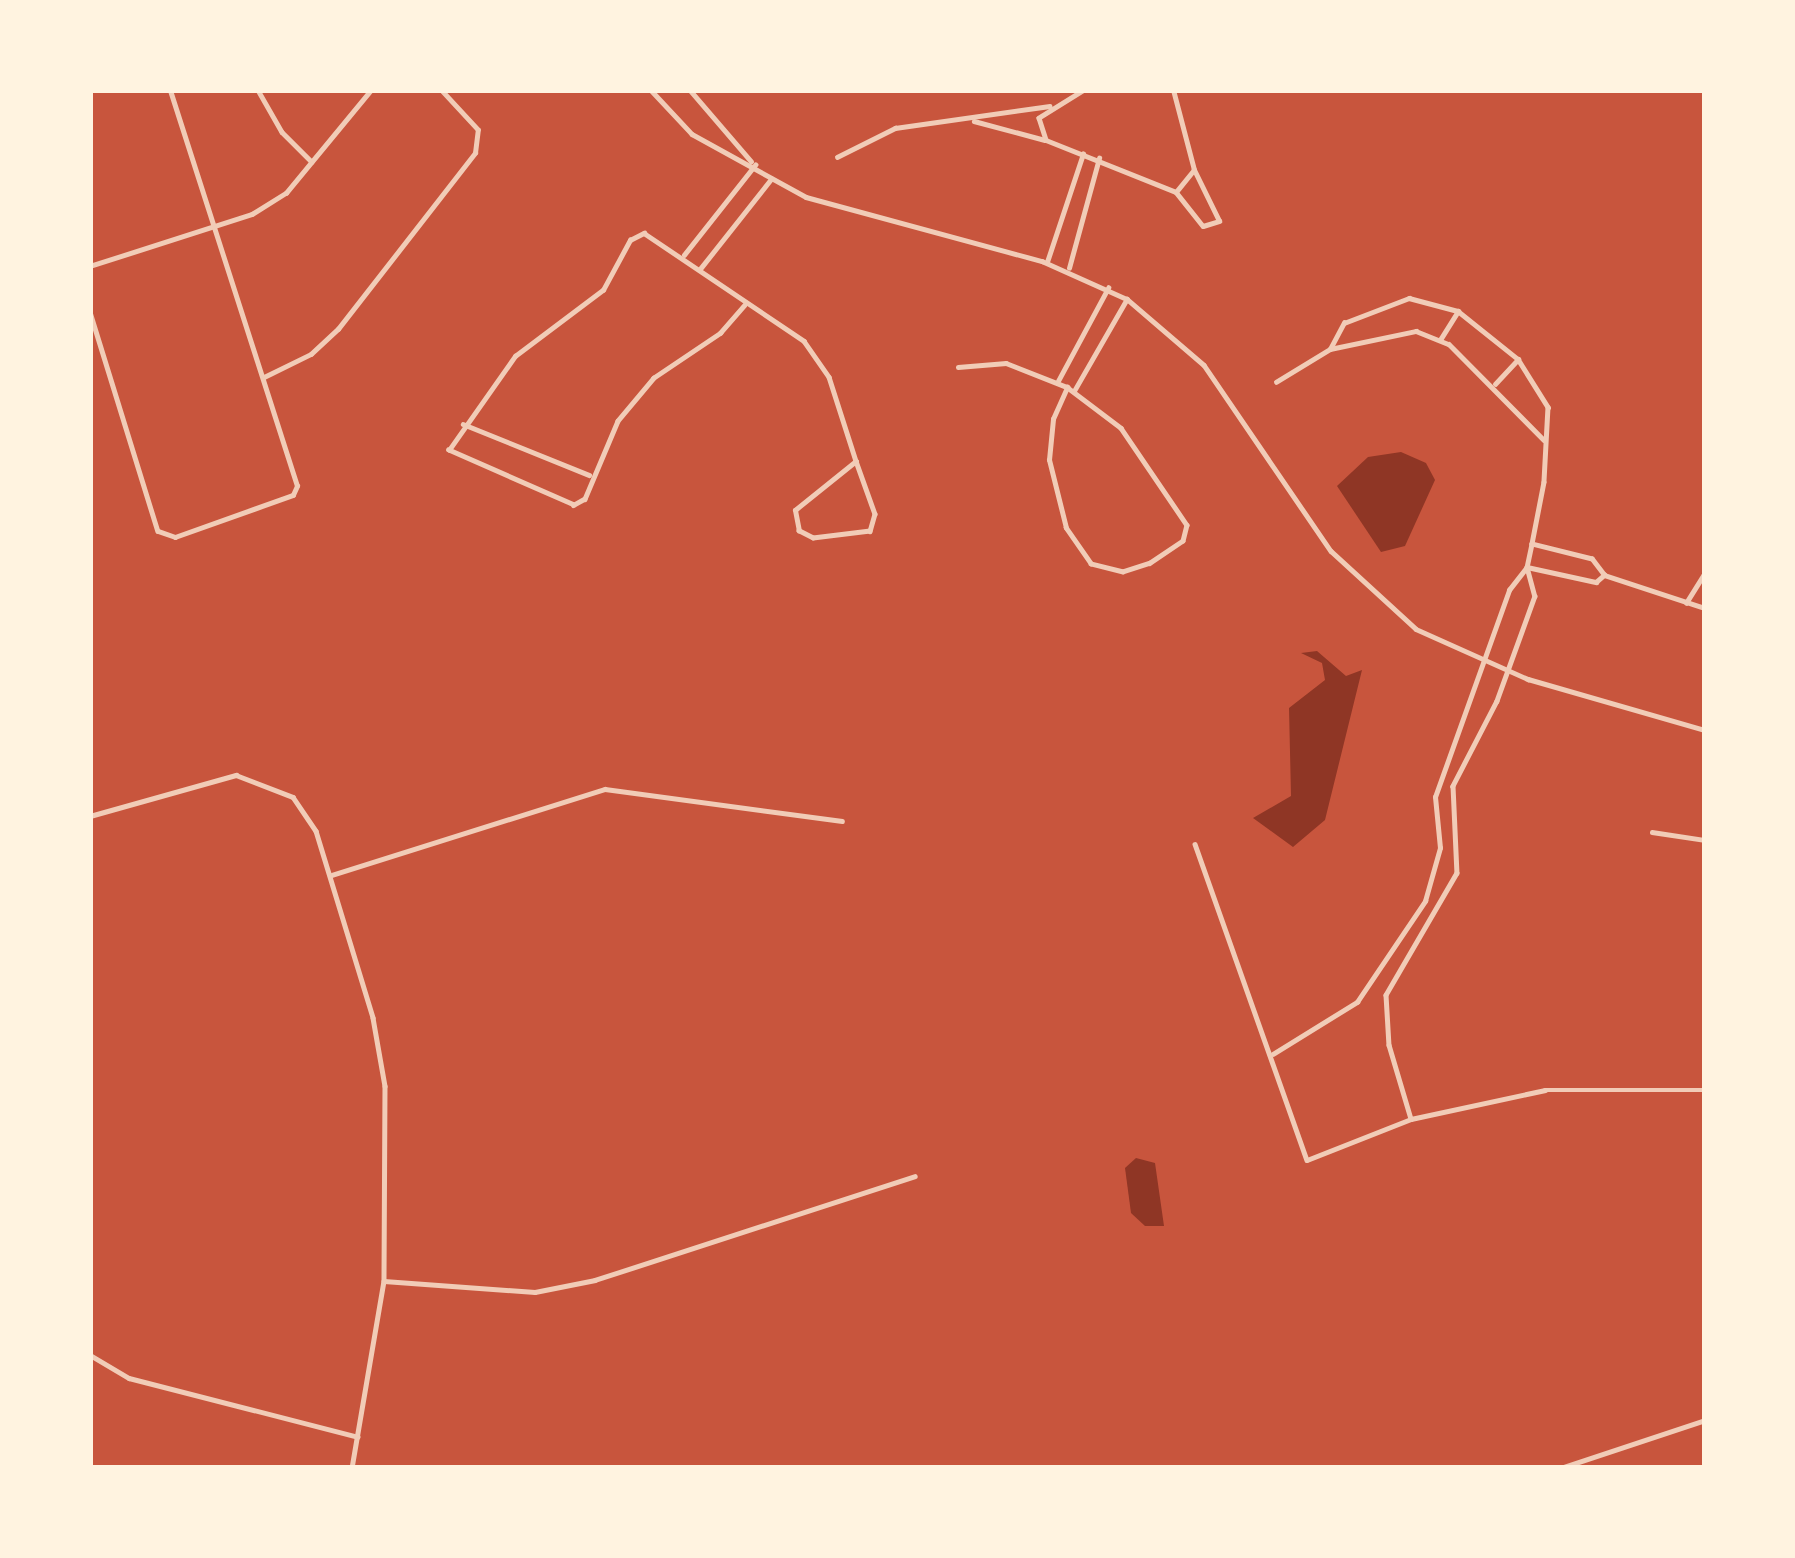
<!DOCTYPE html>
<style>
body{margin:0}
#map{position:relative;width:1795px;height:1558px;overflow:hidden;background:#c8553d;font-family:"Sofia Sans Condensed",sans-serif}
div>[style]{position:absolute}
.water>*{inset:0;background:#8f3625}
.stream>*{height:3px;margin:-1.5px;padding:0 1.5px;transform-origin:1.5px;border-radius:1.5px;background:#8f3625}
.minor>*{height:4.5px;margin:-2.25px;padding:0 2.25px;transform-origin:2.25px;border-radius:2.25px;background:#f1ccb7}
span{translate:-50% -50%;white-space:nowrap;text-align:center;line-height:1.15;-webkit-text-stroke:12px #fff3e0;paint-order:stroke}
.frame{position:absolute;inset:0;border:93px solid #fff3e0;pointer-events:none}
</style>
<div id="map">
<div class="water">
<div style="clip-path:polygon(1401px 452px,1426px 463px,1435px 480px,1405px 546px,1381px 552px,1337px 486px,1368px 457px)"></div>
<div style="clip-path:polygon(1317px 651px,1346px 676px,1362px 670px,1325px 820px,1293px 847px,1253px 818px,1291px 796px,1289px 708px,1325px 680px,1322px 663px,1301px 653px)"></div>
<div style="clip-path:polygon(1136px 1158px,1155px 1163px,1164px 1226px,1145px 1226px,1131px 1213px,1125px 1168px)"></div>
</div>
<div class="stream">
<div style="left:1702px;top:1468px;width:4px;rotate:-34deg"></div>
</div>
<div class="minor">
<div style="left:258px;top:90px;width:48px;rotate:60.3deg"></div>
<div style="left:282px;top:132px;width:42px;rotate:45deg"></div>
<div style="left:625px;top:90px;width:42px"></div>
<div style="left:651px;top:90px;width:60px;rotate:47deg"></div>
<div style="left:692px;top:134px;width:130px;rotate:28.9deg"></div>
<div style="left:806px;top:197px;width:245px;rotate:15.2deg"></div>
<div style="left:1042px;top:261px;width:93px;rotate:24.1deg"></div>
<div style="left:1127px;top:299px;width:101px;rotate:40.6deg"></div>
<div style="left:1204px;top:365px;width:225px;rotate:55.7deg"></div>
<div style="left:1331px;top:551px;width:115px;rotate:42.5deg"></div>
<div style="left:1416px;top:629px;width:123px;rotate:24.1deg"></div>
<div style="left:1528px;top:679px;width:184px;rotate:16.1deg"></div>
<div style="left:690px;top:90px;width:94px;rotate:49.3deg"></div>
<div style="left:1084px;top:90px;width:53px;rotate:148.1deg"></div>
<div style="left:1039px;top:118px;width:23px;rotate:72deg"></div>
<div style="left:1046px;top:140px;width:140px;rotate:21.8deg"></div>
<div style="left:1176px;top:192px;width:28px;rotate:-51deg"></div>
<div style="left:1194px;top:170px;width:83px;rotate:-104.7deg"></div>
<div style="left:974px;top:121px;width:73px;rotate:15deg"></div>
<div style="left:837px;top:157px;width:65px;rotate:-26.6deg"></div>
<div style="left:895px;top:128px;width:156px;rotate:-8.1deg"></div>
<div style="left:1176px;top:192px;width:43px;rotate:51.5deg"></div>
<div style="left:1203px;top:226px;width:17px;rotate:-17deg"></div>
<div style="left:1219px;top:221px;width:57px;rotate:-116.1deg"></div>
<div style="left:684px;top:255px;width:115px;rotate:-51.7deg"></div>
<div style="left:1047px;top:262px;width:114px;rotate:-71.6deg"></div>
<div style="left:90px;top:266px;width:170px;rotate:-17.8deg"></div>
<div style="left:252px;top:214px;width:40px;rotate:-32deg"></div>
<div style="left:286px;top:193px;width:134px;rotate:-50.5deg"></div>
<div style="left:1069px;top:268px;width:114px;rotate:-74.7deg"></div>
<div style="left:700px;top:269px;width:115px;rotate:-51.7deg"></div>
<div style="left:745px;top:305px;width:37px;rotate:131deg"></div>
<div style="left:721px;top:333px;width:81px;rotate:146.1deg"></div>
<div style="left:654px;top:378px;width:56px;rotate:129.9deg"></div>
<div style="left:618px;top:421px;width:85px;rotate:112.9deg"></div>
<div style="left:585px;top:499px;width:13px;rotate:151deg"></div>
<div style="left:574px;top:505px;width:137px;rotate:-156.3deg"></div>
<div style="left:449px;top:450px;width:115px;rotate:-54.9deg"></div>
<div style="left:515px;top:356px;width:110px;rotate:-36.9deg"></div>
<div style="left:603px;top:290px;width:57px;rotate:-61.6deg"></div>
<div style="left:630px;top:240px;width:16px;rotate:-27deg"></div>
<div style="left:644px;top:233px;width:193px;rotate:34deg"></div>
<div style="left:804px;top:341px;width:44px;rotate:55.2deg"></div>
<div style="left:829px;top:377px;width:88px;rotate:72.2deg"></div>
<div style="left:90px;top:312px;width:229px;rotate:72.8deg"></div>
<div style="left:158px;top:531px;width:18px;rotate:19deg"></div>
<div style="left:175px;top:537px;width:125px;rotate:-19.6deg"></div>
<div style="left:293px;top:495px;width:10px;rotate:-66deg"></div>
<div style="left:297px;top:486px;width:416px;rotate:-107.8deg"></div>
<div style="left:1440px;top:340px;width:34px;rotate:-58deg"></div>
<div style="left:1330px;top:349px;width:30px;rotate:-62deg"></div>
<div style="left:1344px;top:323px;width:70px;rotate:-21deg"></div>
<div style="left:1409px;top:298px;width:51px;rotate:14.9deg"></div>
<div style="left:1458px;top:311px;width:77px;rotate:38.7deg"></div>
<div style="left:1518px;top:359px;width:57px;rotate:58deg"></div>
<div style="left:1548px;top:407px;width:75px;rotate:93.1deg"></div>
<div style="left:1544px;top:482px;width:63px;rotate:101deg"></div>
<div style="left:1532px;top:544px;width:24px;rotate:102deg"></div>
<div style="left:1527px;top:567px;width:71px;rotate:12.3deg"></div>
<div style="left:1596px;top:582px;width:11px;rotate:-41deg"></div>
<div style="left:1604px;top:575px;width:20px;rotate:-127deg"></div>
<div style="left:1592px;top:559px;width:62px;rotate:-166deg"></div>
<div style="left:958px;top:367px;width:48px;rotate:-4.8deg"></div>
<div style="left:1006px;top:363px;width:66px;rotate:21.5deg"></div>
<div style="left:264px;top:377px;width:52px;rotate:-26.1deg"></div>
<div style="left:311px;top:354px;width:37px;rotate:-43deg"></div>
<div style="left:338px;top:329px;width:223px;rotate:-52.1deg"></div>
<div style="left:475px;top:153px;width:23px;rotate:-83deg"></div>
<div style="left:478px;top:130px;width:54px;rotate:-132.8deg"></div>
<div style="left:1058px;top:381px;width:106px;rotate:-61.7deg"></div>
<div style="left:1276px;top:382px;width:63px;rotate:-31.4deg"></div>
<div style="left:1330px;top:349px;width:88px;rotate:-11.8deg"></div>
<div style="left:1416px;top:331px;width:35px;rotate:22deg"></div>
<div style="left:1449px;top:344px;width:135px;rotate:45.3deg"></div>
<div style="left:1495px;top:384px;width:34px;rotate:-47deg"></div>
<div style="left:1067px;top:387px;width:68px;rotate:37.2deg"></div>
<div style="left:1121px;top:428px;width:117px;rotate:55.8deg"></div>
<div style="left:1187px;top:525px;width:16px;rotate:104deg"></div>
<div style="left:1183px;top:541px;width:40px;rotate:146deg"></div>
<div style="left:1150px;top:563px;width:28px;rotate:162deg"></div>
<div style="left:1123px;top:572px;width:33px;rotate:-166deg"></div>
<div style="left:1091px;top:564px;width:44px;rotate:-124.8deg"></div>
<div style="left:1066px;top:528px;width:70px;rotate:-104deg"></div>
<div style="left:1049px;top:460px;width:41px;rotate:-84.4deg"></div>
<div style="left:1053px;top:419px;width:35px;rotate:-66deg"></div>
<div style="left:1074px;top:391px;width:106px;rotate:-60.1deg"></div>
<div style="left:463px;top:424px;width:136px;rotate:22deg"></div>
<div style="left:856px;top:461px;width:56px;rotate:70.3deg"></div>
<div style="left:875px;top:514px;width:18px;rotate:106deg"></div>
<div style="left:870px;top:531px;width:57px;rotate:173deg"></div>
<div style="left:813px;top:538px;width:16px;rotate:-153deg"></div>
<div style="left:799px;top:531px;width:21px;rotate:-101deg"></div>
<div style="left:795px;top:510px;width:78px;rotate:-38.8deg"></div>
<div style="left:1604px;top:575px;width:106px;rotate:18.1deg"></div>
<div style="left:1686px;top:603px;width:36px;rotate:-58deg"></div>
<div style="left:90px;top:816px;width:152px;rotate:-15.7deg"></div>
<div style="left:236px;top:775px;width:61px;rotate:21.1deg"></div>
<div style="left:293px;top:797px;width:41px;rotate:55.9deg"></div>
<div style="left:316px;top:831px;width:195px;rotate:73deg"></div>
<div style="left:373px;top:1018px;width:69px;rotate:80deg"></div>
<div style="left:385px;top:1086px;width:195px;rotate:90.3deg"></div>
<div style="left:384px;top:1281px;width:190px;rotate:99.7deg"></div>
<div style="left:1652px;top:832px;width:54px;rotate:8.6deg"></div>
<div style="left:1195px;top:844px;width:335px;rotate:70.5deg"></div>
<div style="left:1307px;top:1160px;width:112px;rotate:-21.5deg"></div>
<div style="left:1411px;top:1119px;width:137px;rotate:-12.2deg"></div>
<div style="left:1545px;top:1090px;width:160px"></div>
<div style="left:332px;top:875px;width:286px;rotate:-17.5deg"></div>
<div style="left:605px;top:789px;width:239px;rotate:7.7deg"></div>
<div style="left:1273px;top:1054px;width:99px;rotate:-31.8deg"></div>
<div style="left:1357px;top:1002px;width:122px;rotate:-56deg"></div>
<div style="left:1425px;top:901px;width:55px;rotate:-74.2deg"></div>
<div style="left:1440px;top:848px;width:51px;rotate:-95.6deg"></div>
<div style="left:1435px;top:797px;width:220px;rotate:-70.3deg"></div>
<div style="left:1509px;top:590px;width:29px;rotate:-52deg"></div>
<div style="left:1527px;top:567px;width:30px;rotate:75deg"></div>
<div style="left:1535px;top:596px;width:112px;rotate:109.9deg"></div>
<div style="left:1497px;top:701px;width:96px;rotate:117.4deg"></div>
<div style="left:1453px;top:786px;width:87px;rotate:87.4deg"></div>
<div style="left:1457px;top:873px;width:141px;rotate:120.2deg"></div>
<div style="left:1386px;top:995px;width:50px;rotate:86.6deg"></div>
<div style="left:1389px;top:1045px;width:77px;rotate:73.4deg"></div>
<div style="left:384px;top:1281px;width:151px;rotate:4.2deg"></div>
<div style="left:535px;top:1292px;width:61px;rotate:-11.3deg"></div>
<div style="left:595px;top:1280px;width:336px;rotate:-18deg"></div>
<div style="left:90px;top:1355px;width:45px;rotate:30.5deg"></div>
<div style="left:129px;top:1378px;width:236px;rotate:14.4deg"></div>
<div style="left:1561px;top:1468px;width:152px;rotate:-18.4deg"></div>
</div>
<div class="frame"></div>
</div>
